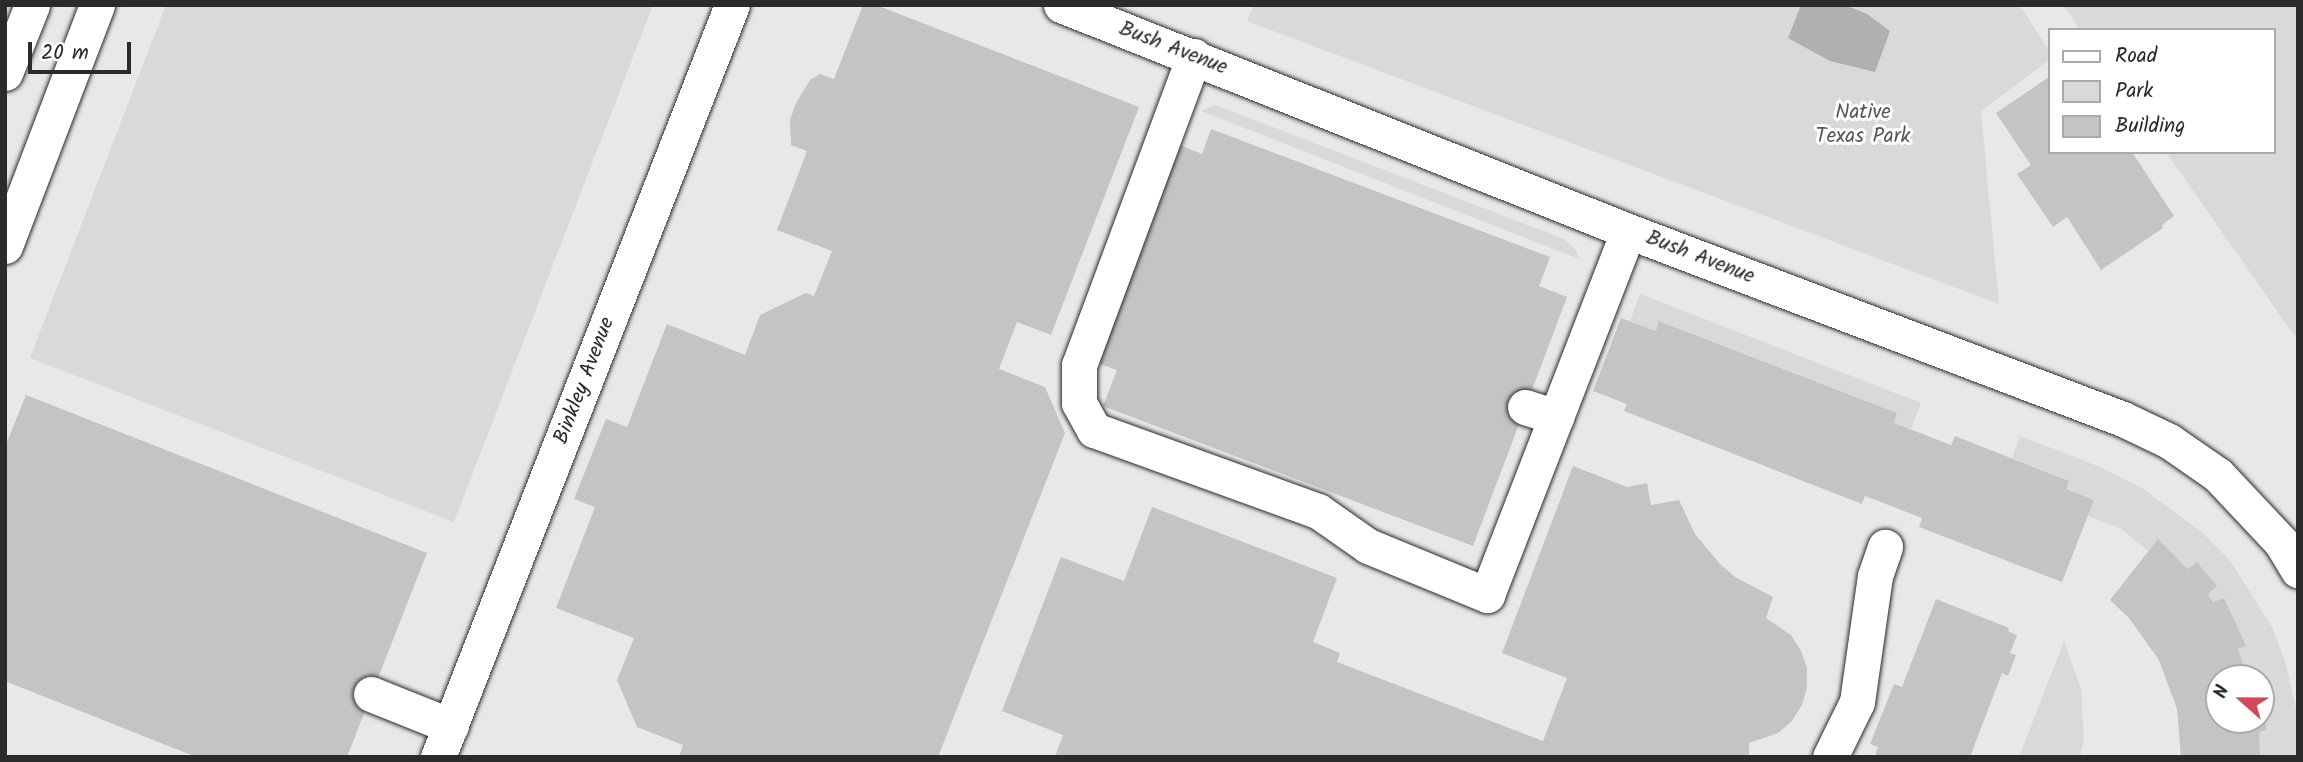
<!DOCTYPE html>
<style>
body{margin:0}
#map{position:relative;width:2303px;height:762px;overflow:hidden;background:#f7f7f7;font-family:Kalam,sans-serif}
div>[style]{position:absolute}
.built>*{inset:0;background:#e8e8e8}
.green>*{inset:0;background:#d9d9d9}
.water>*{inset:0;background:#b0b0b0}
.building>*{inset:0;background:#c4c4c4}
.roads{filter:drop-shadow(0 0 2px #2b2b2b) drop-shadow(0 0 2px #2b2b2b)}
.minor>*{height:35px;margin:-17.5px;padding:0 17.5px;transform-origin:17.5px;border-radius:17.5px;background:#fff}
span{translate:-50% -50%;white-space:nowrap;text-align:center;line-height:1.15;-webkit-text-stroke:6px #fff;paint-order:stroke}
.street-label{font-size:21px;color:#2b2b2b}
.park-label{font-size:21px;color:#565656}
.frame{position:absolute;inset:0;border:7px solid #2b2b2b;pointer-events:none}
.legend{position:absolute;left:2048px;top:28px;width:228px;height:126px;box-sizing:border-box;background:#fff;border:2px solid #aaa;margin:0;padding:9px 12px;list-style:none;font-size:21px;color:#2b2b2b}
.legend li{display:flex;align-items:center;gap:14px;height:35px}
.legend b{width:35px;border:2px solid #aaa}
.north{position:absolute;left:2205px;top:664px;width:70px;height:70px;box-sizing:border-box;background:#fff;border:2px solid #aaa;border-radius:50%;rotate:291deg;font-size:19px;font-weight:700;line-height:28px;text-align:center;color:#2b2b2b}
.north::after{content:'';display:block;margin:auto;width:24px;height:32px;background:#d1495b;clip-path:polygon(50% 0,100% 100%,50% 72%,0 100%)}
.scale{position:absolute;left:28px;top:42px;width:103px;height:32px;box-sizing:border-box;border:4px solid #2b2b2b;border-top:0;padding-left:9px;font-size:21px;line-height:24px;white-space:nowrap;color:#2b2b2b;-webkit-text-stroke:5px #fff;paint-order:stroke}
</style>
<div id="map">
<div class="built">
<div style="clip-path:polygon(evenodd,5px 5px,2298px 5px,2298px 757px,5px 757px,5px 5px,2049px 30px,2273px 30px,2273px 152px,2049px 152px,2049px 30px,5px 5px,2219px 678px,2261px 678px,2261px 720px,2219px 720px,2219px 678px)"></div>
</div>
<div class="green">
<div style="clip-path:polygon(166px 5px,653px 5px,454px 522px,30px 358px)"></div>
<div style="clip-path:polygon(1254px 5px,2020px 5px,2049px 51px,2049px 60px,1981px 111px,1999px 304px,1247px 21px)"></div>
<div style="clip-path:polygon(2063px 5px,2298px 5px,2298px 341px,2166px 152px,2273px 152px,2273px 30px,2080px 30px)"></div>
<div style="clip-path:polygon(1215px 105px,1564px 239px,1576px 251px,1579px 259px,1201px 111px)"></div>
<div style="clip-path:polygon(1640px 294px,1921px 403px,1911px 429px,1894px 423px,1897px 413px,1660px 321px,1656px 331px,1630px 321px)"></div>
<div style="clip-path:polygon(2020px 436px,2098px 466px,2142px 488px,2204px 534px,2231px 562px,2272px 627px,2286px 664px,2298px 718px,2298px 757px,2260px 757px,2259px 732px,2267px 730px,2261px 678px,2248px 678px,2238px 649px,2245px 646px,2224px 598px,2213px 602px,2208px 594px,2217px 586px,2197px 562px,2188px 569px,2158px 540px,2148px 551px,2120px 528px,2088px 516px,2066px 489px,2069px 481px,2012px 458px)"></div>
<div style="clip-path:polygon(2064px 641px,2081px 689px,2084px 739px,2080px 757px,2019px 757px)"></div>
</div>
<div class="water">
<div style="clip-path:polygon(1801px 5px,1845px 5px,1867px 14px,1890px 31px,1875px 72px,1830px 61px,1788px 38px)"></div>
</div>
<div class="building">
<div style="clip-path:polygon(863px 5px,876px 5px,1139px 107px,1051px 335px,1017px 322px,999px 369px,1045px 387px,1065px 433px,938px 757px,679px 757px,683px 745px,637px 727px,617px 680px,634px 638px,556px 608px,595px 507px,574px 499px,606px 419px,627px 427px,667px 324px,745px 355px,760px 315px,806px 293px,814px 296px,832px 251px,777px 230px,807px 151px,791px 145px,790px 120px,796px 103px,810px 80px,820px 74px,834px 79px)"></div>
<div style="clip-path:polygon(2049px 77px,2049px 152px,2132px 152px,2174px 216px,2162px 225px,2163px 228px,2101px 270px,2067px 217px,2053px 227px,2017px 174px,2031px 165px,1996px 113px)"></div>
<div style="clip-path:polygon(1211px 129px,1550px 257px,1539px 286px,1567px 297px,1473px 546px,1103px 406px,1117px 370px,1094px 362px,1177px 144px,1202px 154px)"></div>
<div style="clip-path:polygon(1621px 318px,1656px 331px,1659px 321px,1897px 413px,1894px 423px,1951px 445px,1955px 436px,2069px 481px,2066px 489px,2094px 500px,2062px 582px,1919px 527px,1922px 518px,1899px 509px,1865px 496px,1862px 504px,1624px 411px,1627px 404px,1593px 391px)"></div>
<div style="clip-path:polygon(26px 395px,427px 553px,347px 757px,196px 757px,5px 681px,5px 447px)"></div>
<div style="clip-path:polygon(1573px 466px,1627px 487px,1647px 483px,1651px 505px,1679px 500px,1695px 534px,1719px 563px,1735px 577px,1773px 597px,1766px 618px,1791px 635px,1801px 651px,1807px 668px,1807px 687px,1802px 705px,1792px 721px,1778px 733px,1749px 743px,1749px 757px,1055px 757px,1063px 735px,1002px 711px,1061px 557px,1124px 581px,1152px 507px,1337px 578px,1313px 642px,1340px 653px,1337px 662px,1543px 741px,1567px 678px,1502px 653px)"></div>
<div style="clip-path:polygon(2158px 539px,2188px 569px,2197px 562px,2217px 586px,2208px 594px,2213px 602px,2224px 598px,2246px 646px,2238px 649px,2248px 678px,2219px 678px,2219px 720px,2261px 720px,2262px 702px,2267px 730px,2259px 732px,2260px 757px,2181px 757px,2177px 709px,2159px 660px,2129px 618px,2110px 600px)"></div>
<div style="clip-path:polygon(1936px 599px,2009px 628px,2008px 631px,2017px 635px,2010px 653px,2016px 655px,2008px 676px,2002px 673px,1970px 757px,1875px 757px,1878px 747px,1870px 744px,1894px 684px,1902px 687px)"></div>
</div>
<div class="roads">
<div class="minor">
<div style="left:1061px;top:5px;width:610px;rotate:21.73deg"></div>
<div style="left:1628px;top:231px;width:529px;rotate:20.8deg"></div>
<div style="left:2123px;top:419px;width:51px;rotate:25.6deg"></div>
<div style="left:2169px;top:441px;width:60px;rotate:34.8deg"></div>
<div style="left:2218px;top:475px;width:92px;rotate:46.8deg"></div>
<div style="left:2281px;top:542px;width:33px;rotate:59deg"></div>
<div style="left:1194px;top:56px;width:330px;rotate:110.4deg"></div>
<div style="left:1079px;top:365px;width:38px;rotate:90deg"></div>
<div style="left:1079px;top:403px;width:31px;rotate:61deg"></div>
<div style="left:1094px;top:430px;width:238px;rotate:19.9deg"></div>
<div style="left:1318px;top:511px;width:61px;rotate:35deg"></div>
<div style="left:1368px;top:546px;width:129px;rotate:22.4deg"></div>
<div style="left:1487px;top:595px;width:390px;rotate:-68.8deg"></div>
<div style="left:5px;top:73px;width:73px;rotate:-68.3deg"></div>
<div style="left:5px;top:246px;width:258px;rotate:-69.1deg"></div>
<div style="left:1525px;top:407px;width:33px;rotate:18deg"></div>
<div style="left:371px;top:694px;width:86px;rotate:21.8deg"></div>
<div style="left:438px;top:757px;width:807px;rotate:-68.65deg"></div>
<div style="left:1830px;top:757px;width:61px;rotate:-63.9deg"></div>
<div style="left:1857px;top:702px;width:127px;rotate:-81.9deg"></div>
<div style="left:1875px;top:576px;width:31px;rotate:-71deg"></div>
</div>
</div>
<div class="street-label">
<span style="left:1173px;top:49px;rotate:21deg">Bush Avenue</span>
<span style="left:1700px;top:258px;rotate:21deg">Bush Avenue</span>
<span style="left:585px;top:381px;rotate:-69deg">Binkley Avenue</span>
</div>
<div class="park-label">
<span style="left:1863px;top:125px">Native<br>Texas Park</span>
</div>
<div class="frame"></div>
<ul class="legend">
<li><b style="height:9px;background:#fff"></b>Road</li>
<li><b style="height:19px;background:#d9d9d9"></b>Park</li>
<li><b style="height:19px;background:#c4c4c4"></b>Building</li>
</ul>
<div class="north">N</div>
<div class="scale">20 m</div>
</div>
